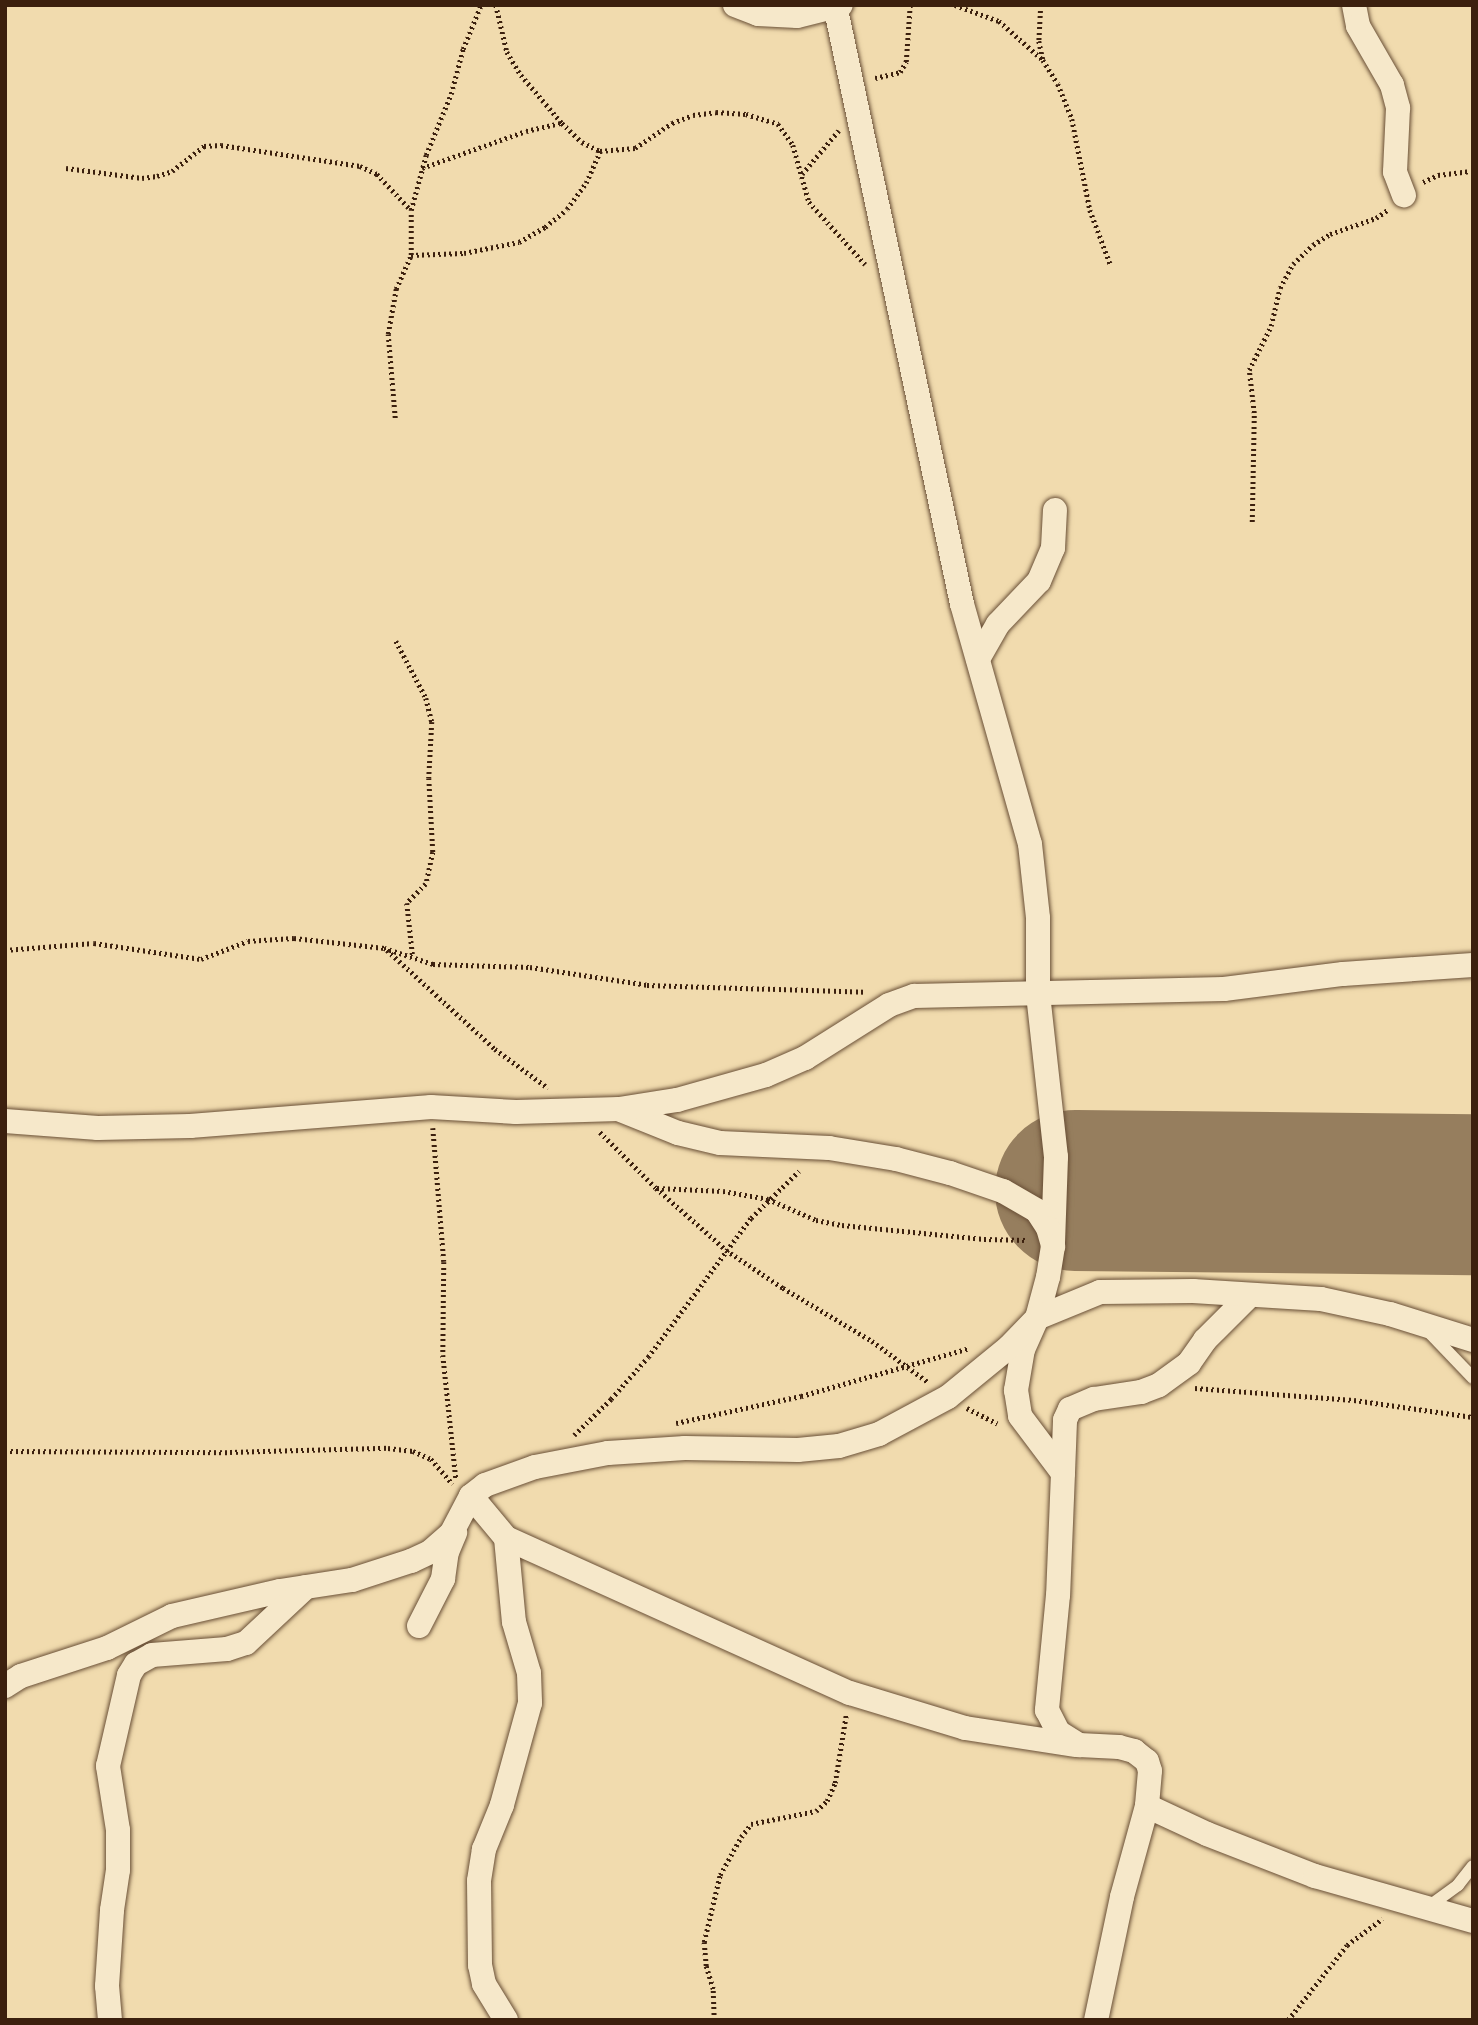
<!DOCTYPE html>
<style>
body{margin:0}
#map{position:relative;width:1478px;height:2025px;overflow:hidden;background:#f1dbae;font-family:"IM FELL English",serif}
div>[style]{position:absolute}
.runway>*{height:161px;margin:-80.5px;padding:0 80.5px;transform-origin:80.5px;border-radius:80.5px;background:#967e5e}
.path>*{height:4.5px;margin-top:-2.25px;transform-origin:0;background:repeating-linear-gradient(90deg,#3c200e 0 2px,transparent 0 5.5px)}
.roads{filter:drop-shadow(0 0 2px #694f36) drop-shadow(0 0 2px #694f36)}
.lane>*{height:12px;margin:-6px;padding:0 6px;transform-origin:6px;border-radius:6px;background:#f6e8ca}
.street>*{height:24px;margin:-12px;padding:0 12px;transform-origin:12px;border-radius:12px;background:#f6e8ca}
span{translate:-50% -50%;white-space:nowrap;text-align:center;line-height:1.15;-webkit-text-stroke:7px #f6e8ca;paint-order:stroke}
.frame{position:absolute;inset:0;border:7px solid #3c200e;pointer-events:none}
</style>
<div id="map">
<div class="runway">
<div style="left:1075px;top:1190px;width:398px;rotate:0.6deg"></div>
</div>
<div class="path">
<div style="left:496px;top:5px;width:48px;rotate:76.8deg"></div>
<div style="left:507px;top:52px;width:27px;rotate:59deg"></div>
<div style="left:521px;top:75px;width:63px;rotate:49.5deg"></div>
<div style="left:562px;top:123px;width:28px;rotate:44deg"></div>
<div style="left:582px;top:142px;width:20px;rotate:27deg"></div>
<div style="left:600px;top:151px;width:35px;rotate:-5deg"></div>
<div style="left:635px;top:148px;width:45px;rotate:-34deg"></div>
<div style="left:672px;top:123px;width:22px;rotate:-21deg"></div>
<div style="left:693px;top:115px;width:23px;rotate:-7deg"></div>
<div style="left:716px;top:112px;width:30px;rotate:4deg"></div>
<div style="left:746px;top:114px;width:34px;rotate:17deg"></div>
<div style="left:778px;top:124px;width:26px;rotate:54deg"></div>
<div style="left:793px;top:145px;width:59px;rotate:74.3deg"></div>
<div style="left:809px;top:202px;width:84px;rotate:47.9deg"></div>
<div style="left:955px;top:5px;width:47px;rotate:20deg"></div>
<div style="left:999px;top:21px;width:59px;rotate:41.6deg"></div>
<div style="left:1041px;top:5px;width:36px;rotate:93deg"></div>
<div style="left:1039px;top:41px;width:19px;rotate:78deg"></div>
<div style="left:1043px;top:60px;width:28px;rotate:58deg"></div>
<div style="left:1058px;top:84px;width:38px;rotate:68deg"></div>
<div style="left:1072px;top:119px;width:93px;rotate:78.8deg"></div>
<div style="left:1090px;top:210px;width:60px;rotate:69.4deg"></div>
<div style="left:875px;top:78px;width:26px;rotate:-13deg"></div>
<div style="left:900px;top:72px;width:12px;rotate:-59deg"></div>
<div style="left:906px;top:62px;width:57px;rotate:-86deg"></div>
<div style="left:66px;top:168px;width:77px;rotate:7.5deg"></div>
<div style="left:142px;top:178px;width:15px;rotate:-8deg"></div>
<div style="left:157px;top:176px;width:16px;rotate:-18deg"></div>
<div style="left:172px;top:171px;width:41px;rotate:-38deg"></div>
<div style="left:204px;top:146px;width:17px;rotate:-3deg"></div>
<div style="left:221px;top:145px;width:141px;rotate:8.6deg"></div>
<div style="left:360px;top:166px;width:19px;rotate:25deg"></div>
<div style="left:377px;top:174px;width:48px;rotate:46.7deg"></div>
<div style="left:422px;top:168px;width:110px;rotate:-19.6deg"></div>
<div style="left:526px;top:131px;width:37px;rotate:-13deg"></div>
<div style="left:802px;top:174px;width:57px;rotate:-49.9deg"></div>
<div style="left:1423px;top:182px;width:17px;rotate:-25deg"></div>
<div style="left:1438px;top:175px;width:35px;rotate:-7deg"></div>
<div style="left:411px;top:255px;width:53px;rotate:-2.2deg"></div>
<div style="left:464px;top:253px;width:56px;rotate:-11.3deg"></div>
<div style="left:519px;top:242px;width:30px;rotate:-30deg"></div>
<div style="left:545px;top:227px;width:28px;rotate:-39deg"></div>
<div style="left:567px;top:209px;width:32px;rotate:-54deg"></div>
<div style="left:586px;top:183px;width:35px;rotate:-66deg"></div>
<div style="left:395px;top:418px;width:84px;rotate:-94.8deg"></div>
<div style="left:388px;top:334px;width:46px;rotate:-79.9deg"></div>
<div style="left:396px;top:289px;width:37px;rotate:-66deg"></div>
<div style="left:411px;top:255px;width:45px;rotate:-90deg"></div>
<div style="left:411px;top:210px;width:57px;rotate:-74.7deg"></div>
<div style="left:426px;top:155px;width:66px;rotate:-67.7deg"></div>
<div style="left:451px;top:94px;width:47px;rotate:-75.1deg"></div>
<div style="left:463px;top:49px;width:48px;rotate:-67.8deg"></div>
<div style="left:1252px;top:522px;width:109px;rotate:-88.9deg"></div>
<div style="left:1254px;top:413px;width:43px;rotate:-96.6deg"></div>
<div style="left:1249px;top:370px;width:49px;rotate:-63.4deg"></div>
<div style="left:1271px;top:326px;width:39px;rotate:-77deg"></div>
<div style="left:1280px;top:288px;width:27px;rotate:-62deg"></div>
<div style="left:1293px;top:264px;width:28px;rotate:-44deg"></div>
<div style="left:1313px;top:245px;width:20px;rotate:-33deg"></div>
<div style="left:1330px;top:234px;width:49px;rotate:-19.2deg"></div>
<div style="left:1376px;top:218px;width:16px;rotate:-35deg"></div>
<div style="left:396px;top:641px;width:64px;rotate:62.2deg"></div>
<div style="left:426px;top:698px;width:25px;rotate:76deg"></div>
<div style="left:432px;top:722px;width:56px;rotate:93.1deg"></div>
<div style="left:429px;top:778px;width:74px;rotate:86.9deg"></div>
<div style="left:433px;top:852px;width:33px;rotate:102deg"></div>
<div style="left:426px;top:884px;width:27px;rotate:135deg"></div>
<div style="left:407px;top:903px;width:55px;rotate:83.8deg"></div>
<div style="left:5px;top:950px;width:89px;rotate:-4.5deg"></div>
<div style="left:94px;top:943px;width:108px;rotate:8.5deg"></div>
<div style="left:201px;top:959px;width:50px;rotate:-21deg"></div>
<div style="left:248px;top:941px;width:46px;rotate:-3.7deg"></div>
<div style="left:294px;top:938px;width:91px;rotate:6.3deg"></div>
<div style="left:384px;top:948px;width:52px;rotate:18.1deg"></div>
<div style="left:433px;top:964px;width:97px;rotate:1.8deg"></div>
<div style="left:530px;top:967px;width:118px;rotate:8.7deg"></div>
<div style="left:647px;top:985px;width:218px;rotate:1.8deg"></div>
<div style="left:387px;top:950px;width:147px;rotate:42.5deg"></div>
<div style="left:495px;top:1049px;width:66px;rotate:36.3deg"></div>
<div style="left:433px;top:1128px;width:134px;rotate:85.3deg"></div>
<div style="left:444px;top:1262px;width:93px;rotate:90.6deg"></div>
<div style="left:443px;top:1355px;width:125px;rotate:84deg"></div>
<div style="left:600px;top:1132px;width:79px;rotate:45deg"></div>
<div style="left:656px;top:1188px;width:94px;rotate:41.5deg"></div>
<div style="left:726px;top:1250px;width:69px;rotate:33.7deg"></div>
<div style="left:783px;top:1288px;width:104px;rotate:30.8deg"></div>
<div style="left:872px;top:1341px;width:69px;rotate:36.2deg"></div>
<div style="left:657px;top:1188px;width:66px;rotate:2.6deg"></div>
<div style="left:723px;top:1191px;width:46px;rotate:10.1deg"></div>
<div style="left:768px;top:1199px;width:52px;rotate:23.6deg"></div>
<div style="left:816px;top:1220px;width:26px;rotate:11deg"></div>
<div style="left:842px;top:1225px;width:143px;rotate:5.6deg"></div>
<div style="left:984px;top:1239px;width:42px;rotate:1.4deg"></div>
<div style="left:1195px;top:1388px;width:159px;rotate:4.3deg"></div>
<div style="left:1354px;top:1400px;width:120px;rotate:8.1deg"></div>
<div style="left:967px;top:1408px;width:34px;rotate:27deg"></div>
<div style="left:676px;top:1423px;width:128px;rotate:-12.2deg"></div>
<div style="left:801px;top:1396px;width:175px;rotate:-15.9deg"></div>
<div style="left:574px;top:1435px;width:52px;rotate:-44.2deg"></div>
<div style="left:611px;top:1399px;width:56px;rotate:-48.6deg"></div>
<div style="left:648px;top:1357px;width:173px;rotate:-53.5deg"></div>
<div style="left:751px;top:1218px;width:67px;rotate:-44.4deg"></div>
<div style="left:5px;top:1451px;width:225px;rotate:0.3deg"></div>
<div style="left:230px;top:1452px;width:158px;rotate:-1.5deg"></div>
<div style="left:388px;top:1448px;width:25px;rotate:7deg"></div>
<div style="left:413px;top:1451px;width:20px;rotate:24deg"></div>
<div style="left:431px;top:1459px;width:33px;rotate:49deg"></div>
<div style="left:714px;top:2020px;width:31px;rotate:-92deg"></div>
<div style="left:713px;top:1989px;width:24px;rotate:-107deg"></div>
<div style="left:706px;top:1966px;width:24px;rotate:-95deg"></div>
<div style="left:704px;top:1942px;width:69px;rotate:-76.6deg"></div>
<div style="left:720px;top:1875px;width:43px;rotate:-61.1deg"></div>
<div style="left:741px;top:1837px;width:16px;rotate:-52deg"></div>
<div style="left:751px;top:1824px;width:66px;rotate:-11.3deg"></div>
<div style="left:816px;top:1811px;width:15px;rotate:-42deg"></div>
<div style="left:827px;top:1801px;width:20px;rotate:-66deg"></div>
<div style="left:835px;top:1783px;width:69px;rotate:-80.8deg"></div>
<div style="left:1288px;top:2020px;width:95px;rotate:-51.8deg"></div>
<div style="left:1347px;top:1945px;width:44px;rotate:-36.6deg"></div>
</div>
<div class="roads">
<div class="lane">
<div style="left:1428px;top:1331px;width:65px;rotate:46.2deg"></div>
<div style="left:1428px;top:1907px;width:37px;rotate:-36deg"></div>
<div style="left:1458px;top:1885px;width:24px;rotate:-52deg"></div>
</div>
<div class="street">
<div style="left:735px;top:5px;width:25px;rotate:21deg"></div>
<div style="left:758px;top:14px;width:39px;rotate:3deg"></div>
<div style="left:797px;top:16px;width:45px;rotate:-14deg"></div>
<div style="left:835px;top:5px;width:612px;rotate:78.03deg"></div>
<div style="left:962px;top:604px;width:249px;rotate:74.2deg"></div>
<div style="left:1030px;top:844px;width:74px;rotate:83.8deg"></div>
<div style="left:1038px;top:918px;width:76px;rotate:90deg"></div>
<div style="left:1038px;top:994px;width:164px;rotate:83.7deg"></div>
<div style="left:1056px;top:1157px;width:87px;rotate:92deg"></div>
<div style="left:1354px;top:5px;width:21px;rotate:79deg"></div>
<div style="left:1358px;top:26px;width:68px;rotate:60deg"></div>
<div style="left:1392px;top:85px;width:24px;rotate:75deg"></div>
<div style="left:1398px;top:108px;width:64px;rotate:92.7deg"></div>
<div style="left:1395px;top:172px;width:25px;rotate:69deg"></div>
<div style="left:978px;top:659px;width:40px;rotate:-60.3deg"></div>
<div style="left:998px;top:624px;width:59px;rotate:-46.4deg"></div>
<div style="left:1039px;top:581px;width:36px;rotate:-67deg"></div>
<div style="left:1053px;top:548px;width:38px;rotate:-87deg"></div>
<div style="left:621px;top:1110px;width:61px;rotate:22deg"></div>
<div style="left:678px;top:1133px;width:43px;rotate:13.4deg"></div>
<div style="left:720px;top:1143px;width:109px;rotate:2.6deg"></div>
<div style="left:829px;top:1148px;width:68px;rotate:9.3deg"></div>
<div style="left:896px;top:1159px;width:56px;rotate:14.5deg"></div>
<div style="left:950px;top:1173px;width:56px;rotate:18.8deg"></div>
<div style="left:1003px;top:1191px;width:39px;rotate:30deg"></div>
<div style="left:1037px;top:1211px;width:20px;rotate:57deg"></div>
<div style="left:1048px;top:1228px;width:19px;rotate:74deg"></div>
<div style="left:1053px;top:1246px;width:31px;rotate:99deg"></div>
<div style="left:1048px;top:1277px;width:42px;rotate:105deg"></div>
<div style="left:1037px;top:1318px;width:34px;rotate:114deg"></div>
<div style="left:1023px;top:1349px;width:42px;rotate:99.7deg"></div>
<div style="left:1016px;top:1390px;width:26px;rotate:81deg"></div>
<div style="left:1020px;top:1416px;width:71px;rotate:53deg"></div>
<div style="left:1063px;top:1473px;width:122px;rotate:92.3deg"></div>
<div style="left:1058px;top:1595px;width:116px;rotate:95.5deg"></div>
<div style="left:1047px;top:1710px;width:25px;rotate:63deg"></div>
<div style="left:1058px;top:1732px;width:25px;rotate:32deg"></div>
<div style="left:1079px;top:1745px;width:40px;rotate:2.9deg"></div>
<div style="left:1119px;top:1747px;width:16px;rotate:15deg"></div>
<div style="left:1134px;top:1751px;width:16px;rotate:38deg"></div>
<div style="left:1147px;top:1761px;width:10px;rotate:73deg"></div>
<div style="left:1150px;top:1771px;width:35px;rotate:95deg"></div>
<div style="left:1147px;top:1806px;width:94px;rotate:105.4deg"></div>
<div style="left:1122px;top:1897px;width:126px;rotate:101.9deg"></div>
<div style="left:5px;top:1121px;width:93px;rotate:4.3deg"></div>
<div style="left:98px;top:1128px;width:92px;rotate:-1.2deg"></div>
<div style="left:190px;top:1126px;width:242px;rotate:-4.5deg"></div>
<div style="left:431px;top:1107px;width:85px;rotate:3.4deg"></div>
<div style="left:516px;top:1112px;width:103px;rotate:-1.7deg"></div>
<div style="left:619px;top:1109px;width:59px;rotate:-8.8deg"></div>
<div style="left:677px;top:1100px;width:92px;rotate:-15.7deg"></div>
<div style="left:766px;top:1075px;width:43px;rotate:-23.6deg"></div>
<div style="left:805px;top:1058px;width:99px;rotate:-32.2deg"></div>
<div style="left:889px;top:1005px;width:27px;rotate:-20deg"></div>
<div style="left:914px;top:996px;width:310px;rotate:-1.3deg"></div>
<div style="left:1224px;top:989px;width:120px;rotate:-7.2deg"></div>
<div style="left:1343px;top:974px;width:130px;rotate:-4deg"></div>
<div style="left:1063px;top:1473px;width:53px;rotate:-87.8deg"></div>
<div style="left:1065px;top:1420px;width:12px;rotate:-66deg"></div>
<div style="left:1070px;top:1409px;width:26px;rotate:-23deg"></div>
<div style="left:1094px;top:1399px;width:48px;rotate:-8.5deg"></div>
<div style="left:1141px;top:1392px;width:19px;rotate:-21deg"></div>
<div style="left:1159px;top:1385px;width:37px;rotate:-36deg"></div>
<div style="left:1189px;top:1363px;width:28px;rotate:-55deg"></div>
<div style="left:1205px;top:1340px;width:62px;rotate:-45deg"></div>
<div style="left:471px;top:1496px;width:55px;rotate:50.2deg"></div>
<div style="left:506px;top:1538px;width:377px;rotate:24.3deg"></div>
<div style="left:850px;top:1693px;width:120px;rotate:16.9deg"></div>
<div style="left:965px;top:1728px;width:111px;rotate:8.8deg"></div>
<div style="left:506px;top:1538px;width:84px;rotate:84.6deg"></div>
<div style="left:514px;top:1622px;width:53px;rotate:73.6deg"></div>
<div style="left:529px;top:1673px;width:30px;rotate:88deg"></div>
<div style="left:530px;top:1703px;width:106px;rotate:105.4deg"></div>
<div style="left:502px;top:1805px;width:48px;rotate:112.2deg"></div>
<div style="left:484px;top:1849px;width:32px;rotate:99deg"></div>
<div style="left:479px;top:1881px;width:84px;rotate:89.3deg"></div>
<div style="left:480px;top:1965px;width:19px;rotate:78deg"></div>
<div style="left:484px;top:1984px;width:42px;rotate:58.6deg"></div>
<div style="left:419px;top:1626px;width:53px;rotate:-62.9deg"></div>
<div style="left:443px;top:1579px;width:27px;rotate:-82deg"></div>
<div style="left:447px;top:1552px;width:21px;rotate:-67deg"></div>
<div style="left:5px;top:1686px;width:19px;rotate:-32deg"></div>
<div style="left:21px;top:1676px;width:90px;rotate:-18deg"></div>
<div style="left:107px;top:1648px;width:72px;rotate:-26.2deg"></div>
<div style="left:172px;top:1616px;width:111px;rotate:-13deg"></div>
<div style="left:280px;top:1591px;width:73px;rotate:-8.7deg"></div>
<div style="left:352px;top:1580px;width:62px;rotate:-17.9deg"></div>
<div style="left:411px;top:1561px;width:21px;rotate:-25deg"></div>
<div style="left:430px;top:1552px;width:28px;rotate:-41deg"></div>
<div style="left:451px;top:1534px;width:43px;rotate:-62.2deg"></div>
<div style="left:471px;top:1496px;width:18px;rotate:-38deg"></div>
<div style="left:485px;top:1485px;width:53px;rotate:-19.8deg"></div>
<div style="left:535px;top:1467px;width:74px;rotate:-10.9deg"></div>
<div style="left:608px;top:1453px;width:77px;rotate:-3.7deg"></div>
<div style="left:685px;top:1448px;width:113px;rotate:1deg"></div>
<div style="left:798px;top:1450px;width:41px;rotate:-5.6deg"></div>
<div style="left:839px;top:1446px;width:42px;rotate:-16.7deg"></div>
<div style="left:879px;top:1434px;width:78px;rotate:-28.2deg"></div>
<div style="left:948px;top:1397px;width:79px;rotate:-39.3deg"></div>
<div style="left:1009px;top:1347px;width:40px;rotate:-46deg"></div>
<div style="left:1037px;top:1318px;width:68px;rotate:-22.4deg"></div>
<div style="left:1100px;top:1292px;width:93px;rotate:-0.6deg"></div>
<div style="left:1193px;top:1291px;width:128px;rotate:3.6deg"></div>
<div style="left:1321px;top:1299px;width:71px;rotate:12.3deg"></div>
<div style="left:1390px;top:1314px;width:87px;rotate:17.4deg"></div>
<div style="left:1147px;top:1806px;width:66px;rotate:25deg"></div>
<div style="left:1207px;top:1834px;width:116px;rotate:21.3deg"></div>
<div style="left:1315px;top:1876px;width:164px;rotate:15.9deg"></div>
<div style="left:110px;top:2020px;width:34px;rotate:-95deg"></div>
<div style="left:107px;top:1986px;width:76px;rotate:-86.2deg"></div>
<div style="left:112px;top:1910px;width:40px;rotate:-81.5deg"></div>
<div style="left:118px;top:1870px;width:40px;rotate:-90deg"></div>
<div style="left:118px;top:1830px;width:65px;rotate:-98.9deg"></div>
<div style="left:108px;top:1766px;width:93px;rotate:-77deg"></div>
<div style="left:129px;top:1675px;width:13px;rotate:-58deg"></div>
<div style="left:136px;top:1664px;width:18px;rotate:-29deg"></div>
<div style="left:152px;top:1655px;width:75px;rotate:-4.6deg"></div>
<div style="left:227px;top:1649px;width:20px;rotate:-18deg"></div>
<div style="left:246px;top:1643px;width:82px;rotate:-43deg"></div>
</div>
</div>
<div class="frame"></div>
</div>
